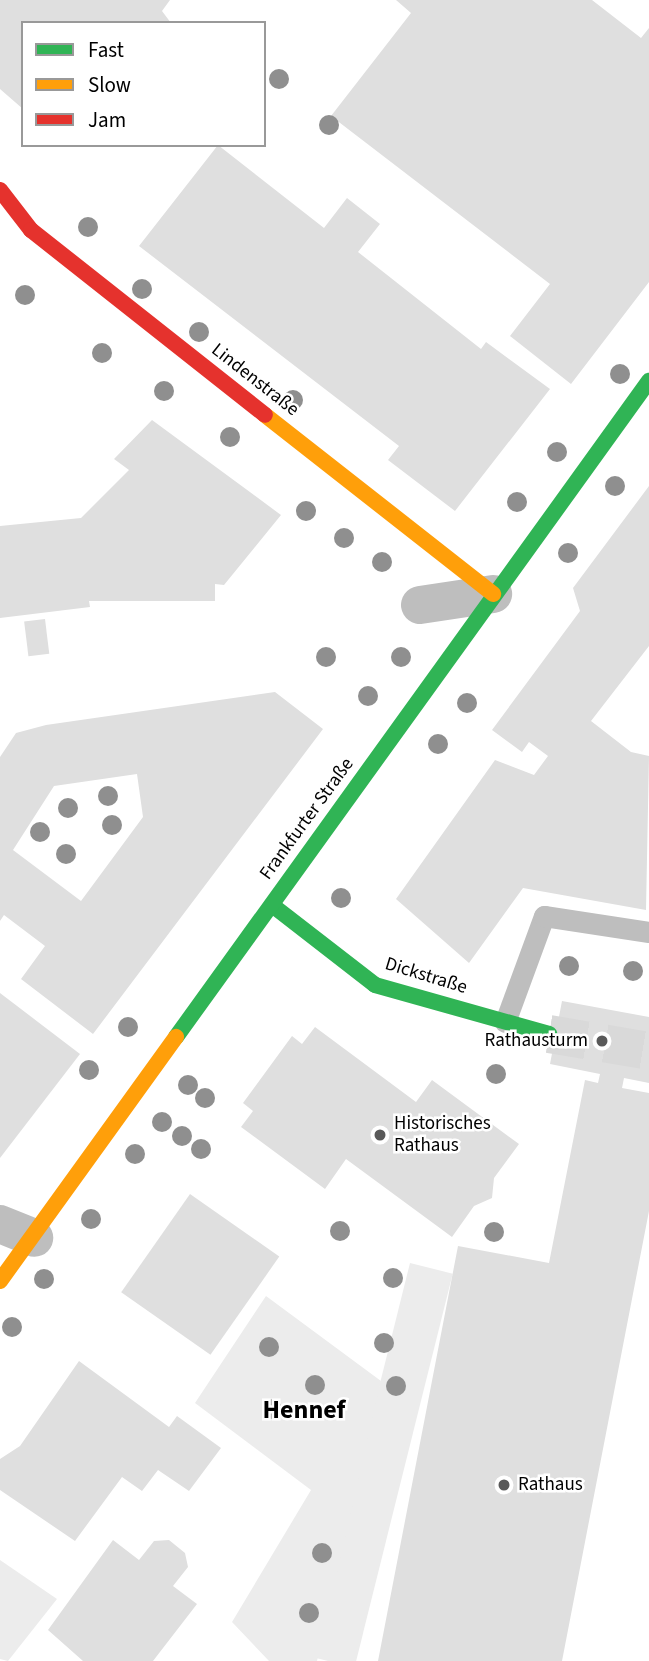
<!DOCTYPE html>
<meta charset="utf-8">
<style>
body{margin:0}
#map{position:relative;width:649px;height:1661px;overflow:hidden;background:#fff;font-family:"Source Sans 3",sans-serif}
div>[style]{position:absolute}
.green>*{inset:0;background:#ececec;transform-origin:0 0}
.building>*{inset:0;background:#dfdfdf;transform-origin:0 0}
.secondary-tunnel>*{height:38px;margin-top:-19px;transform-origin:0;background:repeating-linear-gradient(90deg,#d9d9d9 0 38px,transparent 0 57px)}
.lane>*{height:21px;margin:-10.5px;padding:0 10.5px;transform-origin:10.5px;border-radius:10.5px;background:#bebebe}
.street>*{height:38px;margin:-19px;padding:0 19px;transform-origin:19px;border-radius:19px;background:#bebebe}
.fast>*{height:16px;margin:-8px;padding:0 8px;transform-origin:8px;border-radius:8px;background:#30b455}
.slow>*{height:16px;margin:-8px;padding:0 8px;transform-origin:8px;border-radius:8px;background:#ff9f0a}
.jam>*{height:16px;margin:-8px;padding:0 8px;transform-origin:8px;border-radius:8px;background:#e5322d}
.trees>*{width:20px;height:20px;margin:-10px;border-radius:50%;background:#8f8f8f}
.dots>*{width:19px;height:19px;translate:-50% -50%;box-sizing:border-box;border:4px solid #fff;border-radius:50%}
span{translate:-50% -50%;white-space:nowrap;text-align:center;line-height:1.15;-webkit-text-stroke:5px #fff;paint-order:stroke}
.street-label{font-size:19px;color:#000}
.poi-label{font-size:19px;color:#000}
.right{translate:-100% -50%;text-align:right}
.left{translate:0 -50%;text-align:left}
.district-label{font-size:26px;color:#000;font-weight:700}
.legend{position:absolute;left:21px;top:21px;width:245px;height:126px;box-sizing:border-box;background:#fff;border:2px solid #999;margin:0;padding:9px 12px;list-style:none;font-size:21px;color:#000}
.legend li{display:flex;align-items:center;gap:14px;height:35px}
.legend b{width:35px;border:2px solid #999}
</style>
<div id="map">
<div class="green">
<div style="left:410px;top:1263px;width:44px;height:406px;rotate:14deg"></div>
<div style="clip-path:polygon(266px 1296px,381px 1381px,317px 1661px,269px 1661px,232px 1622px,311px 1490px,195px 1403px)"></div>
<div style="clip-path:polygon(0 1560px,57px 1599px,8px 1661px,0 1659px)"></div>
</div>
<div class="building">
<div style="clip-path:polygon(0 0,170px 0,162px 11px,171px 23px,23px 23px,23px 109px,0 89px)"></div>
<div style="clip-path:polygon(396px 0,592px 0,641px 38px,649px 28px,649px 282px,571px 384px,510px 336px,550px 284px,331px 116px,411px 13px)"></div>
<div style="clip-path:polygon(218px 145px,324px 228px,347px 198px,380px 224px,358px 252px,481px 349px,486px 342px,550px 389px,455px 511px,388px 460px,399px 446px,139px 246px)"></div>
<div style="clip-path:polygon(152px 420px,281px 515px,224px 585px,215px 584px,215px 601px,89px 601px,90px 607px,0 618px,0 526px,81px 518px,129px 470px,114px 459px)"></div>
<div style="clip-path:polygon(649px 486px,649px 646px,591px 721px,631px 752px,649px 756px,646px 910px,523px 888px,469px 963px,396px 899px,495px 760px,534px 775px,548px 756px,529px 742px,522px 752px,492px 730px,580px 611px,573px 588px)"></div>
<div style="left:45px;top:619px;width:35px;height:21px;rotate:83deg"></div>
<div style="clip-path:polygon(evenodd,275px 692px,323px 729px,93px 1034px,21px 979px,45px 946px,4px 915px,0 921px,0 757px,16px 733px,46px 725px,275px 692px,137px 774px,143px 817px,81px 901px,13px 850px,54px 786px,137px 774px)"></div>
<div style="clip-path:polygon(0 993px,80px 1054px,0 1158px)"></div>
<div style="clip-path:polygon(562px 1001px,649px 1017px,649px 1083px,624px 1078px,622px 1088px,649px 1093px,649px 1211px,562px 1661px,378px 1661px,458px 1246px,549px 1263px,585px 1080px,598px 1083px,600px 1074px,550px 1064px)"></div>
<div style="clip-path:polygon(315px 1027px,416px 1102px,432px 1080px,519px 1144px,494px 1178px,492px 1198px,474px 1206px,452px 1237px,346px 1159px,325px 1189px,241px 1127px,253px 1111px,243px 1103px,292px 1036px,302px 1044px)"></div>
<div style="left:190px;top:1194px;width:109px;height:120px;rotate:35deg"></div>
<div style="clip-path:polygon(79px 1361px,169px 1427px,177px 1416px,221px 1448px,189px 1491px,158px 1470px,142px 1491px,122px 1477px,75px 1541px,0 1490px,0 1459px,20px 1446px)"></div>
<div style="clip-path:polygon(113px 1540px,139px 1560px,154px 1541px,169px 1540px,185px 1553px,188px 1567px,173px 1586px,197px 1604px,153px 1661px,83px 1661px,48px 1630px)"></div>
</div>
<div class="secondary-tunnel">
<div style="left:549px;top:1034px;width:101px;rotate:9.6deg"></div>
</div>
<div class="lane">
<div style="left:505px;top:1022px;width:113px;rotate:-69.8deg"></div>
<div style="left:544px;top:916px;width:106px;rotate:8.7deg"></div>
</div>
<div class="street">
<div style="left:420px;top:605px;width:74px;rotate:-8.6deg"></div>
<div style="left:0;top:1224px;width:37px;rotate:22deg"></div>
</div>
<div class="fast">
<div style="left:272px;top:905px;width:130px;rotate:37.8deg"></div>
<div style="left:375px;top:985px;width:181px;rotate:15.7deg"></div>
<div style="left:176px;top:1037px;width:809px;rotate:-54.21deg"></div>
</div>
<div class="slow">
<div style="left:265px;top:415px;width:290px;rotate:38.1deg"></div>
<div style="left:0;top:1281px;width:301px;rotate:-54.2deg"></div>
</div>
<div class="jam">
<div style="left:0;top:190px;width:51px;rotate:52.2deg"></div>
<div style="left:31px;top:230px;width:298px;rotate:38.3deg"></div>
</div>
<div class="trees">
<div style="left:279px;top:79px"></div>
<div style="left:329px;top:125px"></div>
<div style="left:88px;top:227px"></div>
<div style="left:142px;top:289px"></div>
<div style="left:25px;top:295px"></div>
<div style="left:199px;top:332px"></div>
<div style="left:102px;top:353px"></div>
<div style="left:620px;top:374px"></div>
<div style="left:164px;top:391px"></div>
<div style="left:293px;top:400px"></div>
<div style="left:230px;top:437px"></div>
<div style="left:557px;top:452px"></div>
<div style="left:615px;top:486px"></div>
<div style="left:517px;top:502px"></div>
<div style="left:306px;top:511px"></div>
<div style="left:344px;top:538px"></div>
<div style="left:568px;top:553px"></div>
<div style="left:382px;top:562px"></div>
<div style="left:326px;top:657px"></div>
<div style="left:401px;top:657px"></div>
<div style="left:368px;top:696px"></div>
<div style="left:467px;top:703px"></div>
<div style="left:438px;top:744px"></div>
<div style="left:108px;top:796px"></div>
<div style="left:68px;top:808px"></div>
<div style="left:112px;top:825px"></div>
<div style="left:40px;top:832px"></div>
<div style="left:66px;top:854px"></div>
<div style="left:341px;top:898px"></div>
<div style="left:569px;top:966px"></div>
<div style="left:633px;top:971px"></div>
<div style="left:128px;top:1027px"></div>
<div style="left:89px;top:1070px"></div>
<div style="left:496px;top:1074px"></div>
<div style="left:188px;top:1085px"></div>
<div style="left:205px;top:1098px"></div>
<div style="left:162px;top:1122px"></div>
<div style="left:182px;top:1136px"></div>
<div style="left:201px;top:1149px"></div>
<div style="left:135px;top:1154px"></div>
<div style="left:91px;top:1219px"></div>
<div style="left:340px;top:1231px"></div>
<div style="left:494px;top:1232px"></div>
<div style="left:393px;top:1278px"></div>
<div style="left:44px;top:1279px"></div>
<div style="left:12px;top:1327px"></div>
<div style="left:384px;top:1343px"></div>
<div style="left:269px;top:1347px"></div>
<div style="left:315px;top:1385px"></div>
<div style="left:396px;top:1386px"></div>
<div style="left:272px;top:1409px"></div>
<div style="left:322px;top:1553px"></div>
<div style="left:309px;top:1613px"></div>
</div>
<div class="dots">
<div style="left:602px;top:1041px;background:#595959"></div>
<div style="left:380px;top:1135px;background:#595959"></div>
<div style="left:504px;top:1485px;background:#595959"></div>
</div>
<div class="street-label">
<span style="left:255px;top:380px;rotate:38deg">Lindenstraße</span>
<span style="left:307px;top:819px;rotate:-54deg">Frankfurter Straße</span>
<span style="left:426px;top:976px;rotate:17deg">Dickstraße</span>
</div>
<div class="poi-label">
<span class="right" style="left:588px;top:1041px">Rathausturm</span>
<span class="left" style="left:394px;top:1135px">Historisches<br>Rathaus</span>
<span class="left" style="left:518px;top:1485px">Rathaus</span>
</div>
<div class="district-label">
<span style="left:304px;top:1410px">Hennef</span>
</div>
<ul class="legend">
<li><b style="height:9px;background:#30b455"></b>Fast</li>
<li><b style="height:9px;background:#ff9f0a"></b>Slow</li>
<li><b style="height:9px;background:#e5322d"></b>Jam</li>
</ul>
</div>
